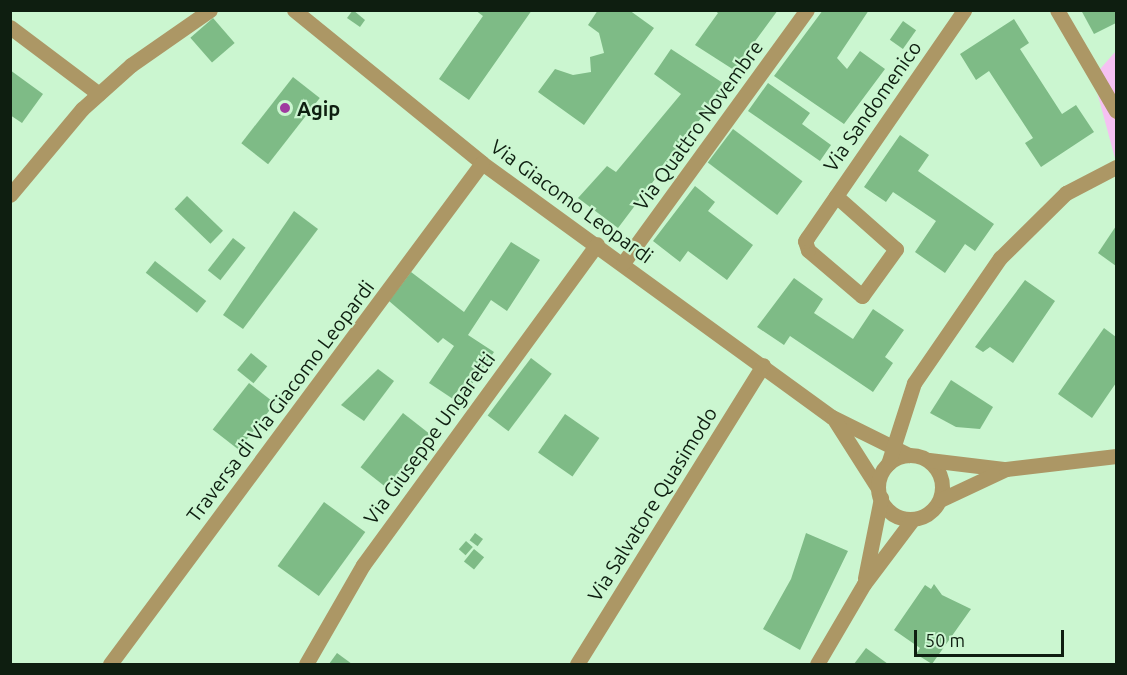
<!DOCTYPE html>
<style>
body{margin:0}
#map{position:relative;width:1127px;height:675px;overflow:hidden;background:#cbf6d0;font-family:Ubuntu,sans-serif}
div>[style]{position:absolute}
.green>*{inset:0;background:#f5c1f2}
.building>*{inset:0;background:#7ebb86;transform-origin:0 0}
.minor>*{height:15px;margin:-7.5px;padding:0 7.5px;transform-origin:7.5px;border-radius:7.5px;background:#ac9765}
.minor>.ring{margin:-7.5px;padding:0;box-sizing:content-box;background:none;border:15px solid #ac9765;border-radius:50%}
.dots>*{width:16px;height:16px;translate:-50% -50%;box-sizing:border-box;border:3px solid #cbf6d0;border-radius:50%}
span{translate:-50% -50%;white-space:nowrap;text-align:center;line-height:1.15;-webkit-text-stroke:4.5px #cbf6d0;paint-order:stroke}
.street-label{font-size:20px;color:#0e1e10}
.poi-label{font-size:20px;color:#0e1e10;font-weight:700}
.left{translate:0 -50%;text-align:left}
.frame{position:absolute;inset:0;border:12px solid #0e1e10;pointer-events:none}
.scale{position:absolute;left:914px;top:630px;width:150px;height:27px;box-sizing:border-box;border:3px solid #0e1e10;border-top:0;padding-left:8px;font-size:18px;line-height:21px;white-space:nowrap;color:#0e1e10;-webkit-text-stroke:4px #cbf6d0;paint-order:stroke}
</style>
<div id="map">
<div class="green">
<div style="clip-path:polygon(1116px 51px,1116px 162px,1093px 77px)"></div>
</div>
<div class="building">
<div style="clip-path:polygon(353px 10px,365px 20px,360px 27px,347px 18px)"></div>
<div style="clip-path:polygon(475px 10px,532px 10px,469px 100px,439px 79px,483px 16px)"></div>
<div style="clip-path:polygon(598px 10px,629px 10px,654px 28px,584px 125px,538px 92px,555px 69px,573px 75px,591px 72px,590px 57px,604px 53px,599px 33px,588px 25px)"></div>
<div style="clip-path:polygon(714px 10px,778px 10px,734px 70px,695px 45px,718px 13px)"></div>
<div style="clip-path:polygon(823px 10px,869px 10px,837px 58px,847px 69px,860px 51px,885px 69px,844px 124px,774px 76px)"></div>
<div style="clip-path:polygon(1081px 10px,1116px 10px,1116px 23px,1094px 34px)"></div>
<div style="left:213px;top:18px;width:33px;height:30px;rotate:49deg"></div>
<div style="clip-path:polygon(1014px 19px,1029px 43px,1020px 49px,1062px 114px,1076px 105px,1094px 132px,1041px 167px,1025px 143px,1033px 138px,989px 71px,976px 80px,960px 54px)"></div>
<div style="left:903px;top:21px;width:16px;height:23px;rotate:35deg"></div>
<div style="clip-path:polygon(671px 49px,726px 85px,618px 228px,578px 198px,607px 166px,616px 172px,681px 94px,654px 74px)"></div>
<div style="clip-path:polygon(10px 70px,43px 94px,22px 123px,10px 115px)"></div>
<div style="left:293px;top:77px;width:34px;height:84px;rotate:38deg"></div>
<div style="clip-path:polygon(768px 83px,810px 113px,802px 124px,831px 145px,820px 161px,748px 111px)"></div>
<div style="left:733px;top:129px;width:87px;height:42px;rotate:37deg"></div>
<div style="clip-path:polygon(900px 135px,929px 155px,918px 171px,994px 224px,975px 251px,965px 244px,945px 273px,915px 252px,936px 221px,893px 192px,886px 202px,864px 187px)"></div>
<div style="clip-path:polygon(695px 186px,715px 202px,708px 211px,753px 245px,727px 280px,688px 251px,680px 262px,653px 241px)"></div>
<div style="left:187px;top:196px;width:50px;height:18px;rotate:44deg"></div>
<div style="clip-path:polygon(294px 211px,318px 229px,243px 329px,223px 315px)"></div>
<div style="clip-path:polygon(1116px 226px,1116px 266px,1098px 253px)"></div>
<div style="left:233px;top:238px;width:16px;height:41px;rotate:38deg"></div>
<div style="clip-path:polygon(511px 242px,540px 260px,507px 311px,491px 300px,468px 335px,494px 352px,459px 403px,429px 383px,454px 346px,443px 338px,438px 343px,389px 301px,411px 272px,464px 312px)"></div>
<div style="left:155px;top:261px;width:65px;height:15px;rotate:38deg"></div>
<div style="clip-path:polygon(794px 278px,823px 299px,814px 313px,853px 339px,873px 309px,904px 330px,885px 357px,893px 363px,873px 392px,790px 336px,784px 345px,757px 327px)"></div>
<div style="clip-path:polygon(1025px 280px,1055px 301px,1013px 363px,990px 347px,983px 352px,975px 347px)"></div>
<div style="clip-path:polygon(1104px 328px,1116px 337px,1116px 383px,1092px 418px,1058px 394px)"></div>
<div style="left:251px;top:353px;width:21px;height:22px;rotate:39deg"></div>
<div style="left:531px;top:358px;width:26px;height:72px;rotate:37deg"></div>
<div style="clip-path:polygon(378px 369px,394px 381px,364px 421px,341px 405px)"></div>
<div style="clip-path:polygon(951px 380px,993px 407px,980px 429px,956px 427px,930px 413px)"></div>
<div style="left:249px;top:383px;width:33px;height:59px;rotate:38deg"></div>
<div style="left:403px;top:413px;width:34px;height:69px;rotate:38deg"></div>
<div style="left:565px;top:414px;width:42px;height:47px;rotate:35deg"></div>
<div style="left:324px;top:502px;width:51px;height:79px;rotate:36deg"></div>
<div style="left:475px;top:533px;width:10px;height:9px;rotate:37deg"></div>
<div style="clip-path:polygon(806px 533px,848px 551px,800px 650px,763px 629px,791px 579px)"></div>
<div style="left:466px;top:541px;width:9px;height:11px;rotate:41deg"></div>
<div style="left:474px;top:549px;width:13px;height:16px;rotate:39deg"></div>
<div style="clip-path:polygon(934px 584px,942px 595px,971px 609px,932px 664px,916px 654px,920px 648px,894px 630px,925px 585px,931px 589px)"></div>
<div style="clip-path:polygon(866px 648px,888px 664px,854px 664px)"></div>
<div style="clip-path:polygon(337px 653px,352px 664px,329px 664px)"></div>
</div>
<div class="minor">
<div style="left:294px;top:10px;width:242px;rotate:39.1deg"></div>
<div style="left:482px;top:163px;width:432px;rotate:36deg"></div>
<div style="left:832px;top:417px;width:86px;rotate:26.3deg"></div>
<div style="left:1057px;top:10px;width:117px;rotate:59.7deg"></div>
<div style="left:10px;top:27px;width:111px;rotate:37deg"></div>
<div style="left:10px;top:195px;width:112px;rotate:-50.1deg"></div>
<div style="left:82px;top:109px;width:66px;rotate:-41.9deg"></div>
<div style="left:131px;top:65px;width:96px;rotate:-34.8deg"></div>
<div style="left:836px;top:196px;width:80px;rotate:41.5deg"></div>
<div style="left:896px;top:249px;width:58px;rotate:125.9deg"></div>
<div style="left:862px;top:296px;width:71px;rotate:-139.6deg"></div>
<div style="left:808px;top:250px;width:9px;rotate:-108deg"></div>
<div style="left:805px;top:241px;width:4px;rotate:-56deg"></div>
<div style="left:807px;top:238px;width:277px;rotate:-55.4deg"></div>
<div style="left:623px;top:263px;width:313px;rotate:-54deg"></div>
<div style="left:834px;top:419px;width:82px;rotate:57.5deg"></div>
<div class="ring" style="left:878px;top:455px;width:49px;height:49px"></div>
<div style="left:929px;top:460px;width:75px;rotate:6.9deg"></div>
<div style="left:888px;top:464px;width:85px;rotate:-72.2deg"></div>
<div style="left:914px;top:383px;width:152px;rotate:-55.5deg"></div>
<div style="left:1000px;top:258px;width:93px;rotate:-44.6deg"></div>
<div style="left:1066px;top:193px;width:56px;rotate:-27.5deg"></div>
<div style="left:940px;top:500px;width:73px;rotate:-25.2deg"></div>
<div style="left:1006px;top:469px;width:111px;rotate:-6.7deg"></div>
<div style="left:865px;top:578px;width:82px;rotate:-78.7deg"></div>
<div style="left:110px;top:664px;width:624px;rotate:-53.41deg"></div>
<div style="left:306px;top:664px;width:114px;rotate:-60.1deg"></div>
<div style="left:363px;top:565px;width:397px;rotate:-53.9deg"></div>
<div style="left:577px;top:664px;width:352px;rotate:-58.1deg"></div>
<div style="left:817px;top:664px;width:93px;rotate:-59.6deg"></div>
<div style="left:864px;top:584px;width:81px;rotate:-53deg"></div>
</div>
<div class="dots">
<div style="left:285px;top:108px;background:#9f3a9f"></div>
</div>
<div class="street-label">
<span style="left:872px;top:106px;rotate:-55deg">Via Sandomenico</span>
<span style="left:698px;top:125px;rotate:-54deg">Via Quattro Novembre</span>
<span style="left:572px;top:201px;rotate:36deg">Via Giacomo Leopardi</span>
<span style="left:280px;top:401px;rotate:-53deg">Traversa di Via Giacomo Leopardi</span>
<span style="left:429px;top:438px;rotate:-54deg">Via Giuseppe Ungaretti</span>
<span style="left:652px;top:504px;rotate:-58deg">Via Salvatore Quasimodo</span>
</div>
<div class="poi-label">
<span class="left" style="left:297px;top:108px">Agip</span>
</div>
<div class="frame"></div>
<div class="scale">50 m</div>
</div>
